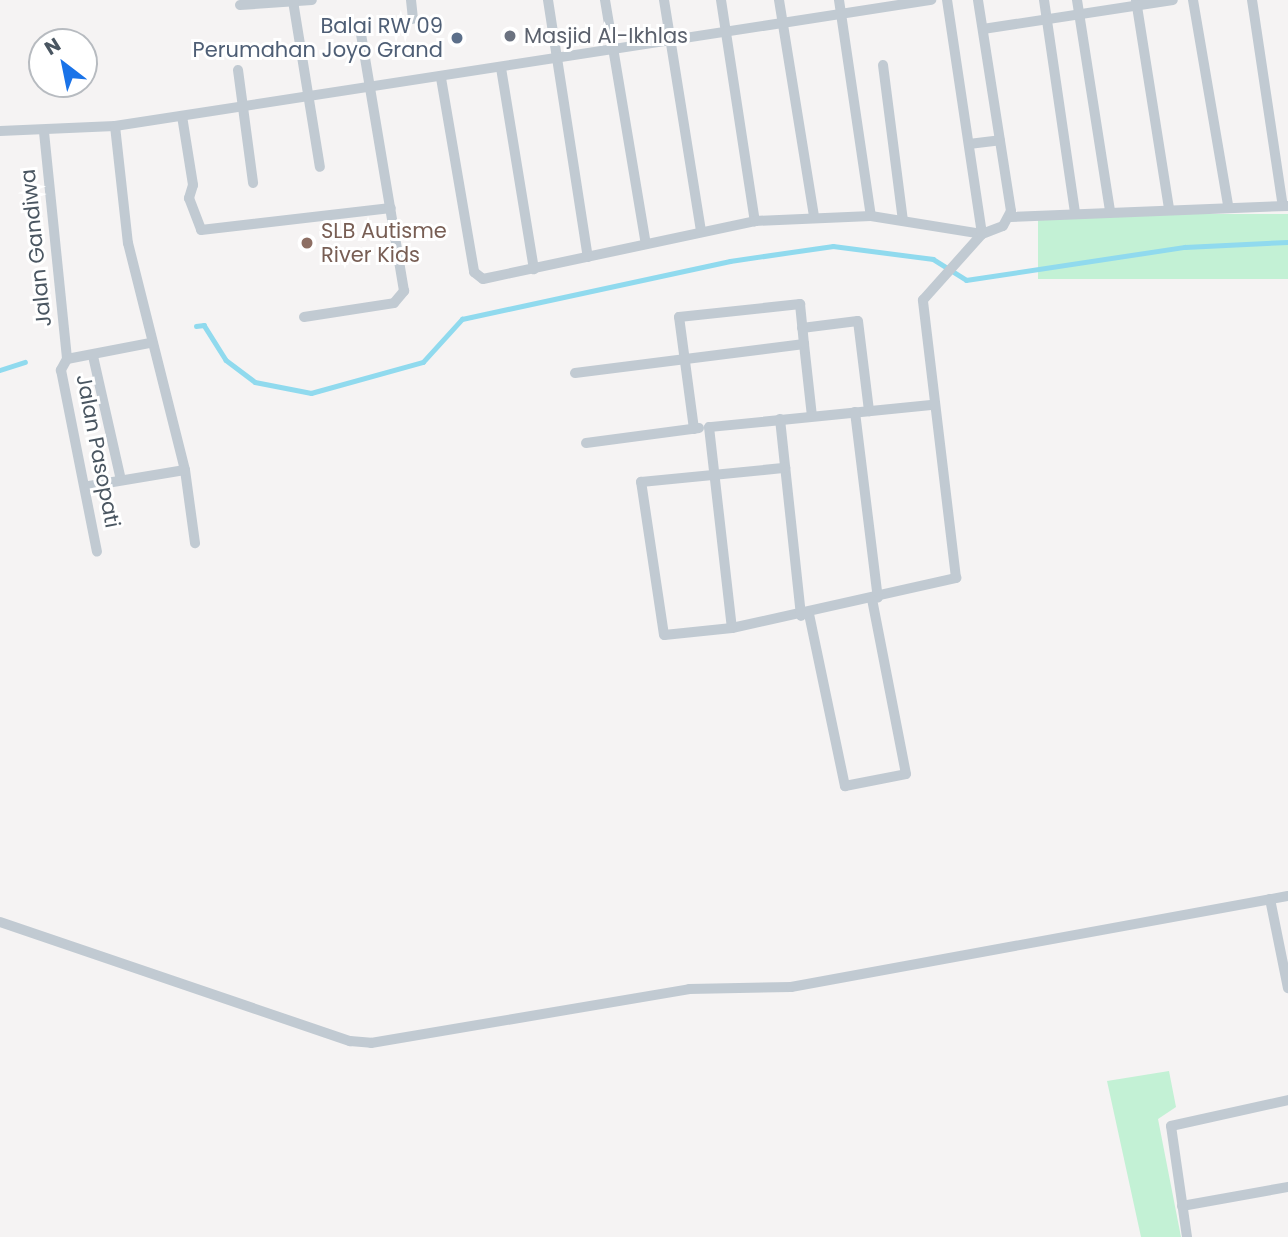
<!DOCTYPE html>
<style>
body{margin:0}
#map{position:relative;width:1288px;height:1237px;overflow:hidden;background:#f5f3f3;font-family:Poppins,sans-serif}
div>[style]{position:absolute}
.green>*{inset:0;background:#c3f1d5;transform-origin:0 0}
.stream>*{height:4.5px;margin:-2.25px;padding:0 2.25px;transform-origin:2.25px;border-radius:2.25px;background:#90daee}
.street>*{height:10px;margin:-5px;padding:0 5px;transform-origin:5px;border-radius:5px;background:#c1cad2}
.dots>*{width:19px;height:19px;translate:-50% -50%;box-sizing:border-box;border:4px solid #fff;border-radius:50%}
span{translate:-50% -50%;white-space:nowrap;text-align:center;line-height:1.15;-webkit-text-stroke:6px #fff;paint-order:stroke}
.service-label{font-size:21px;color:#4e5e75}
.right{translate:-100% -50%;text-align:right}
.worship-label{font-size:21px;color:#5b616d}
.left{translate:0 -50%;text-align:left}
.education-label{font-size:21px;color:#785e54}
.street-label{font-size:21px;color:#4a5661}
.north{position:absolute;left:28px;top:28px;width:70px;height:70px;box-sizing:border-box;background:#fff;border:2px solid #b7bbc0;border-radius:50%;rotate:328deg;font-size:19px;font-weight:700;line-height:28px;text-align:center;color:#4a5661}
.north::after{content:'';display:block;margin:auto;width:24px;height:32px;background:#1a73e8;clip-path:polygon(50% 0,100% 100%,50% 72%,0 100%)}
</style>
<div id="map">
<div class="green">
<div style="left:1288px;top:214px;width:65px;height:250px;rotate:90deg"></div>
<div style="clip-path:polygon(1169px 1071px,1176px 1107px,1158px 1119px,1181px 1237px,1141px 1237px,1107px 1081px)"></div>
</div>
<div class="stream">
<div style="left:196px;top:326px;width:8px;rotate:-7deg"></div>
<div style="left:204px;top:325px;width:41px;rotate:57.8deg"></div>
<div style="left:226px;top:360px;width:36px;rotate:37deg"></div>
<div style="left:255px;top:382px;width:57px;rotate:11.1deg"></div>
<div style="left:311px;top:393px;width:116px;rotate:-15.5deg"></div>
<div style="left:423px;top:362px;width:58px;rotate:-47.8deg"></div>
<div style="left:462px;top:319px;width:274px;rotate:-12.2deg"></div>
<div style="left:730px;top:261px;width:104px;rotate:-8.3deg"></div>
<div style="left:833px;top:246px;width:101px;rotate:7.4deg"></div>
<div style="left:933px;top:259px;width:39px;rotate:32deg"></div>
<div style="left:966px;top:280px;width:221px;rotate:-8.6deg"></div>
<div style="left:1185px;top:247px;width:103px;rotate:-2.8deg"></div>
<div style="left:0;top:370px;width:26px;rotate:-18deg"></div>
</div>
<div class="street">
<div style="left:411px;top:0;width:19px;rotate:84deg"></div>
<div style="left:548px;top:0;width:260px;rotate:81.2deg"></div>
<div style="left:605px;top:0;width:247px;rotate:80.5deg"></div>
<div style="left:664px;top:0;width:235px;rotate:80.9deg"></div>
<div style="left:721px;top:0;width:224px;rotate:81.3deg"></div>
<div style="left:779px;top:0;width:219px;rotate:80.8deg"></div>
<div style="left:839px;top:0;width:218px;rotate:81.6deg"></div>
<div style="left:1044px;top:0;width:215px;rotate:81.7deg"></div>
<div style="left:1077px;top:0;width:214px;rotate:81.1deg"></div>
<div style="left:1136px;top:0;width:212px;rotate:81deg"></div>
<div style="left:1193px;top:0;width:207px;rotate:80.3deg"></div>
<div style="left:1252px;top:0;width:203px;rotate:81.5deg"></div>
<div style="left:293px;top:1px;width:168px;rotate:80.8deg"></div>
<div style="left:240px;top:5px;width:72px;rotate:-4deg"></div>
<div style="left:983px;top:29px;width:192px;rotate:-8.7deg"></div>
<div style="left:883px;top:65px;width:157px;rotate:82.7deg"></div>
<div style="left:501px;top:68px;width:204px;rotate:80.7deg"></div>
<div style="left:238px;top:70px;width:114px;rotate:82.4deg"></div>
<div style="left:441px;top:78px;width:197px;rotate:80.3deg"></div>
<div style="left:474px;top:272px;width:11px;rotate:38deg"></div>
<div style="left:483px;top:279px;width:278px;rotate:-12deg"></div>
<div style="left:755px;top:221px;width:116px;rotate:-2.5deg"></div>
<div style="left:871px;top:216px;width:112px;rotate:9.2deg"></div>
<div style="left:982px;top:234px;width:22px;rotate:-21deg"></div>
<div style="left:1003px;top:226px;width:17px;rotate:-62deg"></div>
<div style="left:1011px;top:211px;width:214px;rotate:-98.9deg"></div>
<div style="left:182px;top:116px;width:70px;rotate:80.9deg"></div>
<div style="left:193px;top:185px;width:14px;rotate:107deg"></div>
<div style="left:189px;top:198px;width:34px;rotate:69deg"></div>
<div style="left:201px;top:230px;width:191px;rotate:-6.6deg"></div>
<div style="left:115px;top:126px;width:118px;rotate:83.7deg"></div>
<div style="left:128px;top:243px;width:234px;rotate:75.9deg"></div>
<div style="left:185px;top:470px;width:74px;rotate:82.2deg"></div>
<div style="left:0;top:131px;width:115px;rotate:-2.5deg"></div>
<div style="left:115px;top:126px;width:826px;rotate:-8.78deg"></div>
<div style="left:44px;top:132px;width:228px;rotate:84.2deg"></div>
<div style="left:969px;top:144px;width:31px;rotate:-7deg"></div>
<div style="left:1011px;top:217px;width:277px;rotate:-2.3deg"></div>
<div style="left:304px;top:317px;width:91px;rotate:-8.8deg"></div>
<div style="left:394px;top:303px;width:16px;rotate:-50deg"></div>
<div style="left:404px;top:291px;width:261px;rotate:-99.5deg"></div>
<div style="left:802px;top:328px;width:56px;rotate:-7.1deg"></div>
<div style="left:858px;top:321px;width:91px;rotate:83deg"></div>
<div style="left:93px;top:356px;width:127px;rotate:77.3deg"></div>
<div style="left:67px;top:359px;width:13px;rotate:119deg"></div>
<div style="left:61px;top:370px;width:185px;rotate:78.8deg"></div>
<div style="left:67px;top:359px;width:85px;rotate:-10.9deg"></div>
<div style="left:575px;top:373px;width:231px;rotate:-7.2deg"></div>
<div style="left:804px;top:344px;width:72px;rotate:83.7deg"></div>
<div style="left:931px;top:405px;width:223px;rotate:174.3deg"></div>
<div style="left:709px;top:427px;width:202px;rotate:83.5deg"></div>
<div style="left:732px;top:628px;width:230px;rotate:-12.6deg"></div>
<div style="left:956px;top:578px;width:280px;rotate:-96.8deg"></div>
<div style="left:923px;top:300px;width:89px;rotate:-48.2deg"></div>
<div style="left:982px;top:234px;width:237px;rotate:-98.5deg"></div>
<div style="left:855px;top:412px;width:187px;rotate:83deg"></div>
<div style="left:780px;top:419px;width:198px;rotate:83.9deg"></div>
<div style="left:694px;top:429px;width:113px;rotate:-97.6deg"></div>
<div style="left:679px;top:317px;width:122px;rotate:-6.1deg"></div>
<div style="left:800px;top:304px;width:40px;rotate:84.3deg"></div>
<div style="left:586px;top:443px;width:114px;rotate:-7.6deg"></div>
<div style="left:89px;top:486px;width:97px;rotate:-9.5deg"></div>
<div style="left:809px;top:614px;width:176px;rotate:78.2deg"></div>
<div style="left:845px;top:786px;width:62px;rotate:-11.1deg"></div>
<div style="left:906px;top:774px;width:178px;rotate:-101deg"></div>
<div style="left:732px;top:628px;width:68px;rotate:174.1deg"></div>
<div style="left:664px;top:635px;width:155px;rotate:-98.5deg"></div>
<div style="left:641px;top:482px;width:145px;rotate:-5.6deg"></div>
<div style="left:1270px;top:899px;width:91px;rotate:78.6deg"></div>
<div style="left:0;top:922px;width:370px;rotate:18.8deg"></div>
<div style="left:350px;top:1041px;width:21px;rotate:5deg"></div>
<div style="left:371px;top:1043px;width:323px;rotate:-9.6deg"></div>
<div style="left:689px;top:989px;width:102px;rotate:-1.1deg"></div>
<div style="left:791px;top:987px;width:505px;rotate:-10.38deg"></div>
<div style="left:1182px;top:1206px;width:108px;rotate:-10.2deg"></div>
<div style="left:1187px;top:1237px;width:112px;rotate:-98.2deg"></div>
<div style="left:1171px;top:1126px;width:120px;rotate:-12.5deg"></div>
</div>
<div class="dots">
<div style="left:510px;top:36px;background:#6b7280"></div>
<div style="left:457px;top:38px;background:#5c6f8a"></div>
<div style="left:307px;top:243px;background:#8d6e63"></div>
</div>
<div class="service-label">
<span class="right" style="left:443px;top:38px">Balai RW 09<br>Perumahan Joyo Grand</span>
</div>
<div class="worship-label">
<span class="left" style="left:524px;top:36px">Masjid Al-Ikhlas</span>
</div>
<div class="education-label">
<span class="left" style="left:321px;top:243px">SLB Autisme<br>River Kids</span>
</div>
<div class="street-label">
<span style="left:36px;top:248px;rotate:-96deg">Jalan Gandiwa</span>
<span style="left:98px;top:451px;rotate:79deg">Jalan Pasopati</span>
</div>
<div class="north">N</div>
</div>
